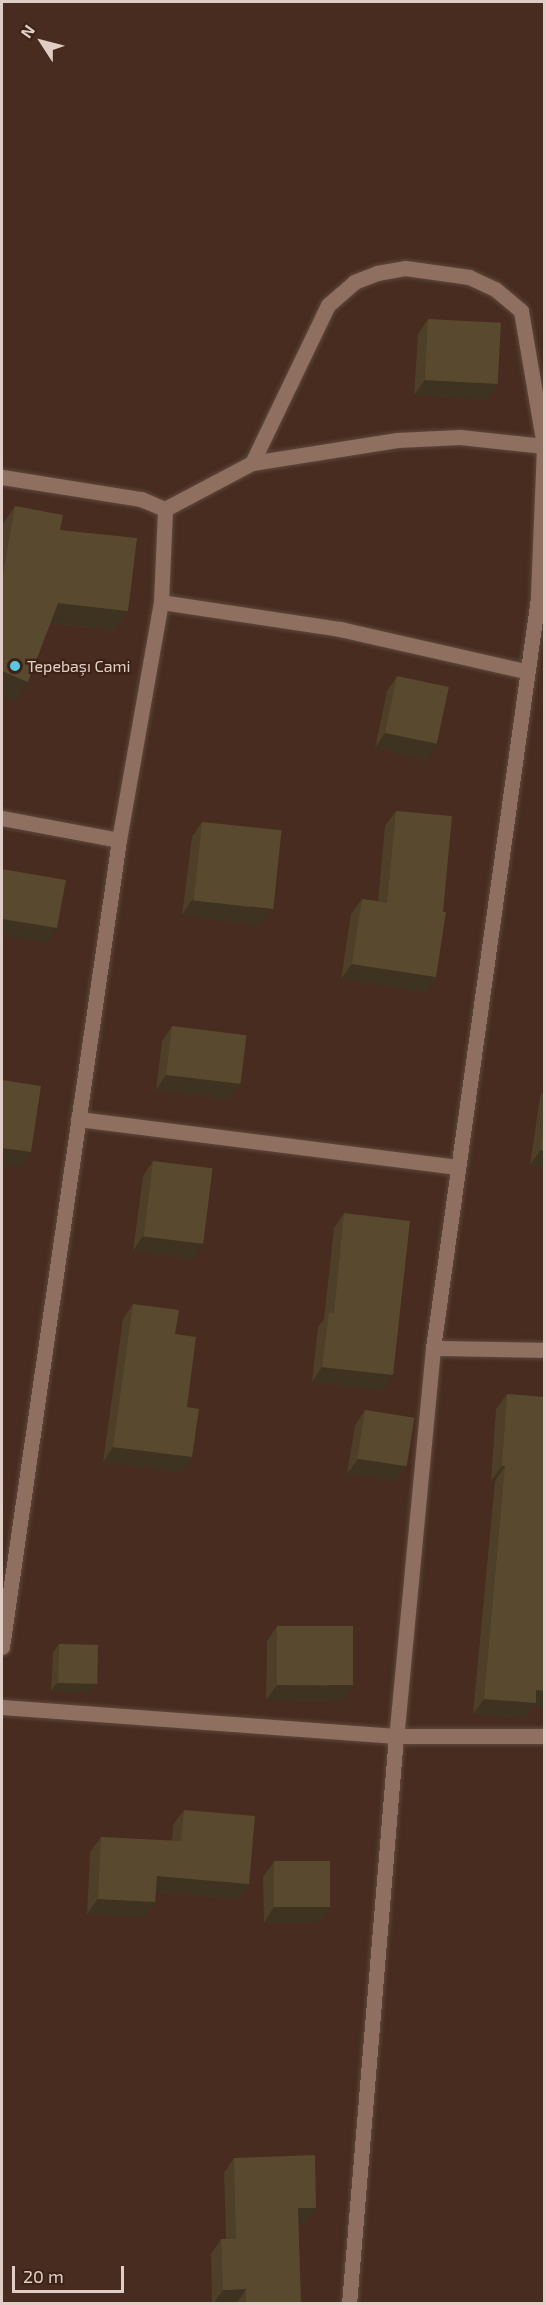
<!DOCTYPE html>
<meta charset="utf-8">
<style>
body{margin:0}
#map{position:relative;width:546px;height:2305px;overflow:hidden;background:#472c1f;font-family:"Exo 2",sans-serif}
div>[style]{position:absolute}
.roads{filter:drop-shadow(0 0 2px #5f483d) drop-shadow(0 0 2px #5f483d)}
.minor>*{height:15px;margin:-7.5px;padding:0 7.5px;transform-origin:7.5px;border-radius:7.5px;background:#8e6f60}
.tertiary>*{height:15px;margin:-7.5px;padding:0 7.5px;transform-origin:7.5px;border-radius:7.5px;background:#8e6f60}
.wall>*{inset:0;background:#4d3f28}
.shaded-wall>*{inset:0;background:#3e3321}
.building>*{inset:0;background:#59492f;transform-origin:0 0}
.dots>*{width:16px;height:16px;translate:-50% -50%;box-sizing:border-box;border:3px solid #3d2216;border-radius:50%}
span{translate:-50% -50%;white-space:nowrap;text-align:center;line-height:1.15;-webkit-text-stroke:4.5px #3d2216;paint-order:stroke}
.poi-label{font-size:16px;color:#e0cec6}
.left{translate:0 -50%;text-align:left}
.frame{position:absolute;inset:0;border:3px solid #e0cec6;pointer-events:none}
.north{position:absolute;left:12px;top:12px;width:60px;height:60px;-webkit-text-stroke:4px #3d2216;paint-order:stroke;rotate:306deg;font-size:16px;font-weight:700;line-height:24px;text-align:center;color:#e0cec6}
.north::after{content:'';display:block;margin:auto;width:21px;height:27px;background:#e0cec6;clip-path:polygon(50% 0,100% 100%,50% 72%,0 100%)}
.scale{position:absolute;left:12px;top:2266px;width:112px;height:27px;box-sizing:border-box;border:3px solid #e0cec6;border-top:0;padding-left:8px;font-size:18px;line-height:21px;white-space:nowrap;color:#e0cec6;-webkit-text-stroke:4px #3d2216;paint-order:stroke}
</style>
<div id="map">
<div class="roads">
<div class="minor">
<div style="left:252px;top:463px;width:175px;rotate:-64.3deg"></div>
<div style="left:328px;top:305px;width:35px;rotate:-41deg"></div>
<div style="left:354px;top:282px;width:25px;rotate:-21deg"></div>
<div style="left:377px;top:273px;width:28px;rotate:-10deg"></div>
<div style="left:405px;top:268px;width:65px;rotate:8deg"></div>
<div style="left:469px;top:277px;width:29px;rotate:25deg"></div>
<div style="left:495px;top:289px;width:34px;rotate:40deg"></div>
<div style="left:521px;top:311px;width:137px;rotate:80.3deg"></div>
<div style="left:544px;top:446px;width:152px;rotate:92.3deg"></div>
<div style="left:538px;top:598px;width:757px;rotate:97.97deg"></div>
<div style="left:433px;top:1348px;width:390px;rotate:95.4deg"></div>
<div style="left:2px;top:477px;width:141px;rotate:9deg"></div>
<div style="left:141px;top:499px;width:26px;rotate:23deg"></div>
<div style="left:165px;top:509px;width:98px;rotate:-27.9deg"></div>
<div style="left:252px;top:463px;width:147px;rotate:-9deg"></div>
<div style="left:397px;top:440px;width:63px;rotate:-2.7deg"></div>
<div style="left:460px;top:437px;width:84px;rotate:6.1deg"></div>
<div style="left:161px;top:602px;width:181px;rotate:8.6deg"></div>
<div style="left:340px;top:629px;width:190px;rotate:12.8deg"></div>
<div style="left:2px;top:818px;width:119px;rotate:10.6deg"></div>
<div style="left:78px;top:1119px;width:383px;rotate:7.2deg"></div>
<div style="left:433px;top:1348px;width:111px;rotate:1deg"></div>
<div style="left:2px;top:1647px;width:815px;rotate:-81.75deg"></div>
<div style="left:119px;top:840px;width:242px;rotate:-80deg"></div>
<div style="left:161px;top:602px;width:93px;rotate:-87.5deg"></div>
</div>
<div class="tertiary">
<div style="left:2px;top:1707px;width:395px;rotate:4.2deg"></div>
<div style="left:396px;top:1736px;width:148px"></div>
<div style="left:349px;top:2304px;width:570px;rotate:-85.27deg"></div>
</div>
</div>
<div class="wall">
<div style="clip-path:polygon(428px 319px,498px 384px,487px 399px,414px 395px,418px 334px)"></div>
<div style="clip-path:polygon(15px 506px,60px 530px,128px 611px,115px 630px,51px 623px,15px 701px,2px 696px,2px 525px)"></div>
<div style="clip-path:polygon(397px 676px,427px 760px,375px 748px,387px 691px)"></div>
<div style="clip-path:polygon(396px 811px,436px 977px,426px 992px,341px 979px,351px 914px,362px 899px,378px 901px,385px 826px)"></div>
<div style="clip-path:polygon(202px 822px,260px 925px,182px 915px,192px 837px)"></div>
<div style="clip-path:polygon(172px 1026px,240px 1084px,229px 1099px,156px 1090px,162px 1041px)"></div>
<div style="clip-path:polygon(544px 1091px,544px 1167px,530px 1165px,540px 1097px)"></div>
<div style="clip-path:polygon(153px 1161px,193px 1259px,133px 1251px,143px 1176px)"></div>
<div style="clip-path:polygon(344px 1213px,383px 1390px,312px 1382px,318px 1327px,324px 1319px,334px 1228px)"></div>
<div style="clip-path:polygon(133px 1304px,175px 1334px,181px 1472px,103px 1462px,123px 1319px)"></div>
<div style="clip-path:polygon(507px 1394px,544px 1397px,544px 1707px,533px 1706px,525px 1718px,473px 1714px,495px 1481px,491px 1481px,496px 1409px)"></div>
<div style="clip-path:polygon(365px 1410px,406px 1466px,395px 1481px,347px 1474px,355px 1425px)"></div>
<div style="clip-path:polygon(277px 1626px,342px 1701px,266px 1700px,267px 1641px)"></div>
<div style="clip-path:polygon(59px 1644px,96px 1684px,90px 1693px,51px 1691px,53px 1652px)"></div>
<div style="clip-path:polygon(184px 1810px,239px 1899px,156px 1892px,155px 1902px,145px 1917px,87px 1914px,90px 1852px,101px 1837px,172px 1841px,173px 1825px)"></div>
<div style="clip-path:polygon(274px 1862px,330px 1907px,320px 1922px,264px 1923px,263px 1877px)"></div>
<div style="clip-path:polygon(234px 2158px,306px 2223px,298px 2223px,301px 2304px,212px 2304px,211px 2254px,221px 2239px,226px 2239px,224px 2173px)"></div>
</div>
<div class="shaded-wall">
<div style="clip-path:polygon(425px 380px,498px 384px,487px 399px,414px 395px)"></div>
<div style="clip-path:polygon(58px 603px,128px 611px,115px 630px,45px 622px)"></div>
<div style="clip-path:polygon(2px 671px,28px 682px,15px 701px,2px 696px)"></div>
<div style="clip-path:polygon(385px 733px,437px 744px,427px 760px,375px 748px)"></div>
<div style="clip-path:polygon(192px 900px,271px 910px,260px 925px,182px 915px)"></div>
<div style="clip-path:polygon(2px 919px,57px 928px,47px 943px,2px 935px)"></div>
<div style="clip-path:polygon(352px 964px,436px 977px,426px 992px,341px 979px)"></div>
<div style="clip-path:polygon(166px 1075px,240px 1084px,229px 1099px,156px 1090px)"></div>
<div style="clip-path:polygon(2px 1148px,31px 1152px,21px 1167px,2px 1165px)"></div>
<div style="clip-path:polygon(541px 1150px,544px 1151px,544px 1167px,530px 1165px)"></div>
<div style="clip-path:polygon(143px 1236px,204px 1244px,193px 1259px,133px 1251px)"></div>
<div style="clip-path:polygon(322px 1367px,393px 1375px,383px 1390px,312px 1382px)"></div>
<div style="clip-path:polygon(113px 1447px,192px 1457px,181px 1472px,103px 1462px)"></div>
<div style="clip-path:polygon(358px 1459px,406px 1466px,395px 1481px,347px 1474px)"></div>
<div style="clip-path:polygon(502px 1466px,505px 1466px,495px 1481px,491px 1481px)"></div>
<div style="clip-path:polygon(57px 1683px,96px 1684px,90px 1693px,51px 1691px)"></div>
<div style="clip-path:polygon(277px 1685px,352px 1686px,342px 1701px,266px 1700px)"></div>
<div style="clip-path:polygon(536px 1690px,544px 1691px,544px 1707px,533px 1706px,525px 1718px,473px 1714px,484px 1699px)"></div>
<div style="clip-path:polygon(157px 1876px,249px 1884px,239px 1899px,146px 1891px)"></div>
<div style="clip-path:polygon(98px 1899px,155px 1902px,145px 1917px,87px 1914px)"></div>
<div style="clip-path:polygon(274px 1907px,330px 1907px,320px 1922px,264px 1923px)"></div>
<div style="clip-path:polygon(298px 2208px,316px 2208px,306px 2223px,287px 2224px)"></div>
<div style="clip-path:polygon(246px 2289px,236px 2304px,213px 2304px,223px 2290px)"></div>
</div>
<div class="building">
<div style="left:428px;top:319px;width:73px;height:61px;rotate:3deg"></div>
<div style="clip-path:polygon(15px 506px,63px 515px,60px 530px,137px 538px,128px 611px,58px 603px,28px 682px,2px 671px,2px 581px)"></div>
<div style="left:397px;top:676px;width:53px;height:58px;rotate:12deg"></div>
<div style="clip-path:polygon(396px 811px,452px 816px,443px 912px,446px 912px,436px 977px,352px 964px,362px 899px,387px 903px)"></div>
<div style="left:202px;top:822px;width:80px;height:79px;rotate:6deg"></div>
<div style="clip-path:polygon(2px 869px,66px 880px,57px 928px,2px 919px)"></div>
<div style="left:172px;top:1026px;width:75px;height:49px;rotate:7deg"></div>
<div style="clip-path:polygon(2px 1080px,41px 1086px,31px 1152px,2px 1148px)"></div>
<div style="clip-path:polygon(544px 1124px,544px 1151px,541px 1150px)"></div>
<div style="left:153px;top:1161px;width:60px;height:76px;rotate:7deg"></div>
<div style="clip-path:polygon(344px 1213px,410px 1221px,393px 1375px,322px 1367px,329px 1312px,334px 1313px)"></div>
<div style="clip-path:polygon(133px 1304px,179px 1310px,175px 1334px,196px 1337px,187px 1407px,199px 1409px,192px 1457px,113px 1447px)"></div>
<div style="clip-path:polygon(507px 1394px,544px 1397px,544px 1691px,536px 1690px,536px 1703px,484px 1699px,505px 1466px,502px 1466px)"></div>
<div style="left:365px;top:1410px;width:50px;height:49px;rotate:9deg"></div>
<div style="left:277px;top:1626px;width:76px;height:59px"></div>
<div style="left:59px;top:1644px;width:39px;height:39px;rotate:1deg"></div>
<div style="clip-path:polygon(184px 1810px,255px 1816px,249px 1884px,157px 1876px,155px 1902px,98px 1899px,101px 1837px,181px 1841px)"></div>
<div style="left:330px;top:1861px;width:46px;height:56px;rotate:90deg"></div>
<div style="clip-path:polygon(315px 2155px,316px 2208px,298px 2208px,301px 2304px,246px 2304px,246px 2289px,223px 2290px,221px 2239px,236px 2239px,234px 2158px)"></div>
</div>
<div class="dots">
<div style="left:15px;top:666px;background:#5ac8e5"></div>
</div>
<div class="poi-label">
<span class="left" style="left:27px;top:666px">Tepebaşı Cami</span>
</div>
<div class="frame"></div>
<div class="north">N</div>
<div class="scale">20 m</div>
</div>
